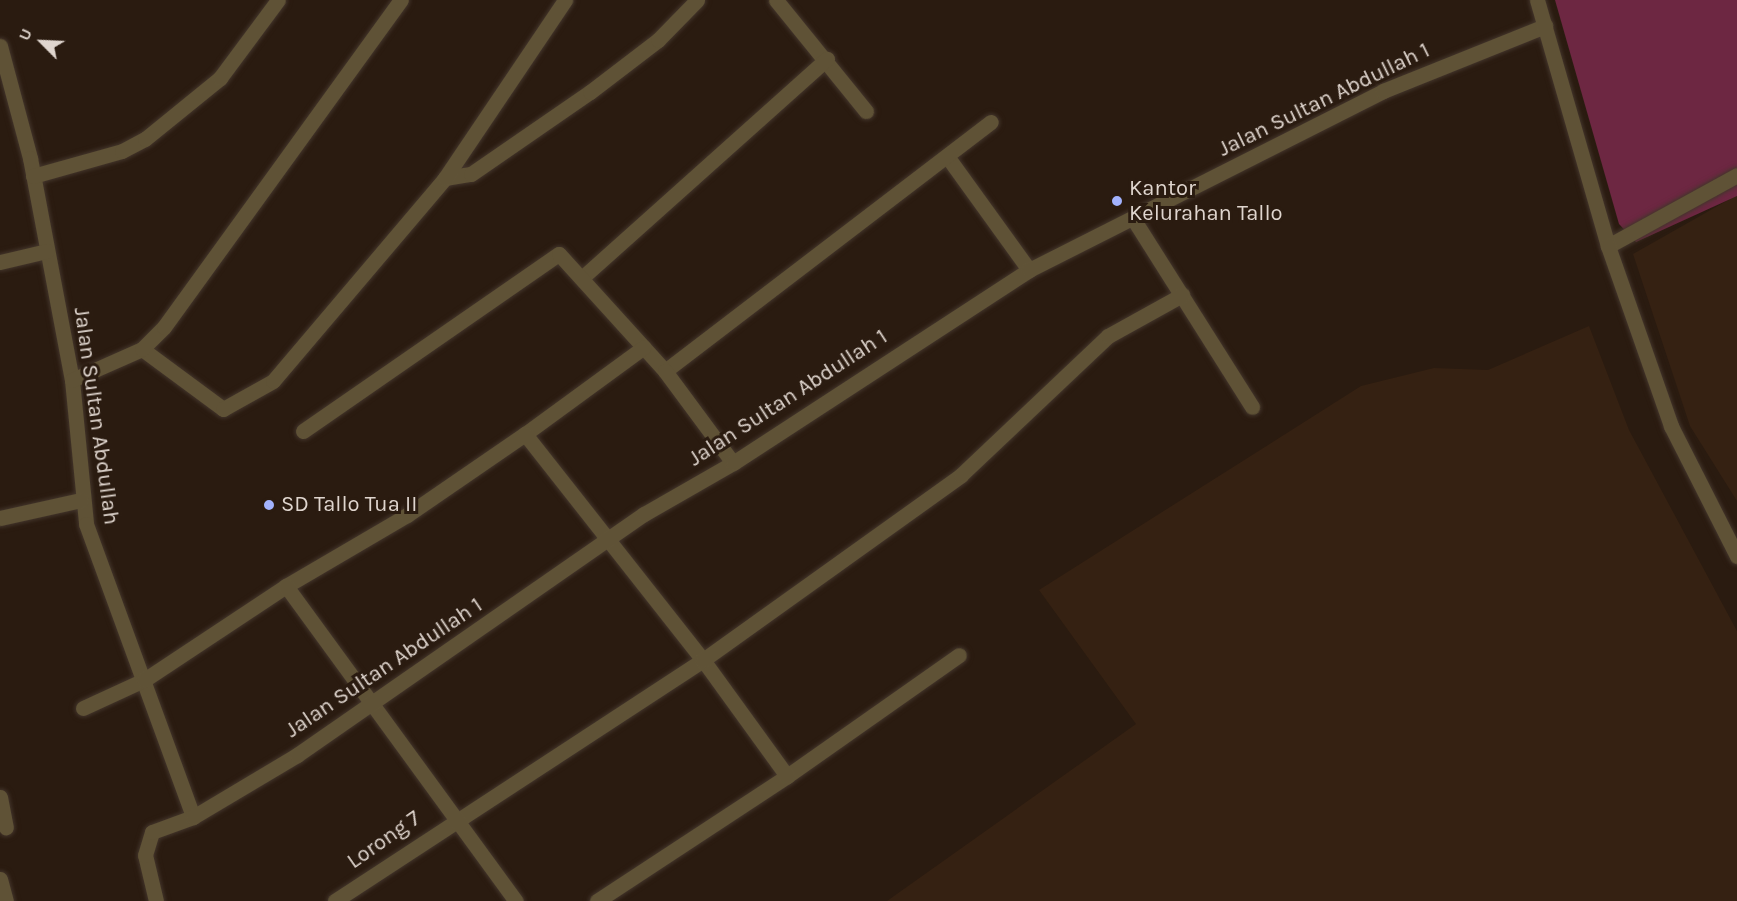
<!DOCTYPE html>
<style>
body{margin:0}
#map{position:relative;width:1737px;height:901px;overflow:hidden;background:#2a1b10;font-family:Karla,sans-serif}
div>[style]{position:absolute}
.built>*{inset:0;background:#352112}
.forest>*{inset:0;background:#6d2742}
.roads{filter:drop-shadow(0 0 2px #43352b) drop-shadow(0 0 2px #43352b)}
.minor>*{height:15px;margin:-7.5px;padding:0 7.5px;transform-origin:7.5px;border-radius:7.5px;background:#5f5236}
.tertiary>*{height:15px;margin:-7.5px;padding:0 7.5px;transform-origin:7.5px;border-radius:7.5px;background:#5f5236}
.dots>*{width:16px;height:16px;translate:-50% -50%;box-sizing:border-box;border:3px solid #2a1b10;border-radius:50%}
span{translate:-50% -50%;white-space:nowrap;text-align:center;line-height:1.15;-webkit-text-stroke:6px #2a1b10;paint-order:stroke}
.street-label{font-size:22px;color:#dfd5ce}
.poi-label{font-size:22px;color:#dfd5ce}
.left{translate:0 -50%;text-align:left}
.north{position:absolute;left:12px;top:12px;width:60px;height:60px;-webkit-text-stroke:4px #2a1b10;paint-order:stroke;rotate:294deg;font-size:16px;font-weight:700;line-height:24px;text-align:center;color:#dfd5ce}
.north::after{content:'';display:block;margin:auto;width:21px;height:27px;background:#dfd5ce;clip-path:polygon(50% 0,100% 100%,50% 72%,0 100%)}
</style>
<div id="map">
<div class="built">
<div style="clip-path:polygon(1737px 195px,1737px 501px,1690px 426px,1633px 254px)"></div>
<div style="clip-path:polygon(1589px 326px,1629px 430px,1737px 631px,1737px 901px,887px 901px,1136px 724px,1039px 590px,1361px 386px,1434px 368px,1488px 370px)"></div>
</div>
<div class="forest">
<div style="clip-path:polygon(1555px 0,1737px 0,1737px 196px,1636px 242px,1619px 224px)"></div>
</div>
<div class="roads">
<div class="minor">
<div style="left:776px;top:0;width:143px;rotate:51deg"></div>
<div style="left:0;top:46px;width:116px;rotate:75deg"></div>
<div style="left:30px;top:158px;width:226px;rotate:79.3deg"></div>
<div style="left:72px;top:380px;width:145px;rotate:84.4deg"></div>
<div style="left:86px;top:524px;width:312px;rotate:69.9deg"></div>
<div style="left:949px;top:159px;width:137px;rotate:54.2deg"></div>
<div style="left:33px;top:176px;width:92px;rotate:-15.7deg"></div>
<div style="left:122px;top:151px;width:26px;rotate:-28deg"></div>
<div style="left:145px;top:139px;width:97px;rotate:-39.1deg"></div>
<div style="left:220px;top:78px;width:97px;rotate:-53.4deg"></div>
<div style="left:445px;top:178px;width:26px;rotate:-9deg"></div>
<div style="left:471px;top:174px;width:145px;rotate:-34.6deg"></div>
<div style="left:590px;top:92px;width:86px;rotate:-37.4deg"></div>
<div style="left:658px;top:40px;width:56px;rotate:-45.7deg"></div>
<div style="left:1134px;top:220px;width:221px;rotate:57.7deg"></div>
<div style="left:1608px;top:246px;width:147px;rotate:-28.8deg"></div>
<div style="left:0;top:262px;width:48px;rotate:-13.2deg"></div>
<div style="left:584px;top:276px;width:326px;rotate:-41.8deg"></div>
<div style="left:142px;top:349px;width:101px;rotate:36.5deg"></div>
<div style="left:223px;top:409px;width:57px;rotate:-29.2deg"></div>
<div style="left:273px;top:381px;width:266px;rotate:-49.7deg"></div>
<div style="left:445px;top:178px;width:215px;rotate:-56deg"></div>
<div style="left:665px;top:371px;width:410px;rotate:-37.4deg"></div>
<div style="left:72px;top:380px;width:77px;rotate:-23.9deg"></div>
<div style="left:142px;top:349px;width:31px;rotate:-45deg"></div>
<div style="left:164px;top:327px;width:404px;rotate:-54.1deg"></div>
<div style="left:303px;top:431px;width:311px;rotate:-34.7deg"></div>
<div style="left:559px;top:254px;width:158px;rotate:47.8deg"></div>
<div style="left:665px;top:371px;width:114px;rotate:53.5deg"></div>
<div style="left:525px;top:434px;width:147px;rotate:-36.2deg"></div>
<div style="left:0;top:518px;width:83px;rotate:-12.5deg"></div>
<div style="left:286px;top:586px;width:140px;rotate:-30.4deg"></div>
<div style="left:407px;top:515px;width:143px;rotate:-34.5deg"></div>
<div style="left:525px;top:434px;width:288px;rotate:51.8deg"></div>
<div style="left:703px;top:660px;width:440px;rotate:146.8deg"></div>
<div style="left:83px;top:708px;width:67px;rotate:-24.7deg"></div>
<div style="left:144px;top:680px;width:170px;rotate:-33.5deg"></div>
<div style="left:286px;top:586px;width:390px;rotate:53.9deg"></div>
<div style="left:787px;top:776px;width:210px;rotate:-35.1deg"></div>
<div style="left:0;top:797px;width:31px;rotate:79deg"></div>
<div style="left:0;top:879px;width:23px;rotate:75deg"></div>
<div style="left:156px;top:901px;width:47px;rotate:-103.4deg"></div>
<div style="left:145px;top:855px;width:24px;rotate:-73deg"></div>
<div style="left:152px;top:832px;width:44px;rotate:-20.1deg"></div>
<div style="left:193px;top:817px;width:121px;rotate:-30.8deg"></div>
<div style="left:297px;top:755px;width:422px;rotate:-34.8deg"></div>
<div style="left:644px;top:514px;width:103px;rotate:-29.8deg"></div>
<div style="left:733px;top:463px;width:353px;rotate:-33.1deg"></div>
<div style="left:1029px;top:270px;width:397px;rotate:-26.8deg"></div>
<div style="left:1383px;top:91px;width:175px;rotate:-21.9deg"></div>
<div style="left:597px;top:901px;width:227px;rotate:-33.3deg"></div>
<div style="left:787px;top:776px;width:143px;rotate:-125.9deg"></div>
<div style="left:703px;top:660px;width:317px;rotate:-35.6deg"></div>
<div style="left:961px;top:475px;width:202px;rotate:-43.4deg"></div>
<div style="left:1108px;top:336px;width:85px;rotate:-29deg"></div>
</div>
<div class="tertiary">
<div style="left:1537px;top:0;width:256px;rotate:73.9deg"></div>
<div style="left:1608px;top:246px;width:191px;rotate:70.7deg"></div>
<div style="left:1671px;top:426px;width:146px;rotate:63.1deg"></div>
</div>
</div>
<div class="dots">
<div style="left:1117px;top:201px;background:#a2b2fd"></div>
<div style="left:269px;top:505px;background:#a2b2fd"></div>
</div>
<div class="street-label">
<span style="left:1324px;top:100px;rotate:-26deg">Jalan Sultan Abdullah 1</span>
<span style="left:788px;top:398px;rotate:-33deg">Jalan Sultan Abdullah 1</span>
<span style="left:96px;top:416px;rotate:82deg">Jalan Sultan Abdullah</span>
<span style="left:384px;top:668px;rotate:-34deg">Jalan Sultan Abdullah 1</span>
<span style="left:384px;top:840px;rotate:-35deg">Lorong 7</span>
</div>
<div class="poi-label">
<span class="left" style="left:1129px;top:201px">Kantor<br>Kelurahan Tallo</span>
<span class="left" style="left:281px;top:505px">SD Tallo Tua II</span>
</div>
<div class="north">U</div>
</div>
